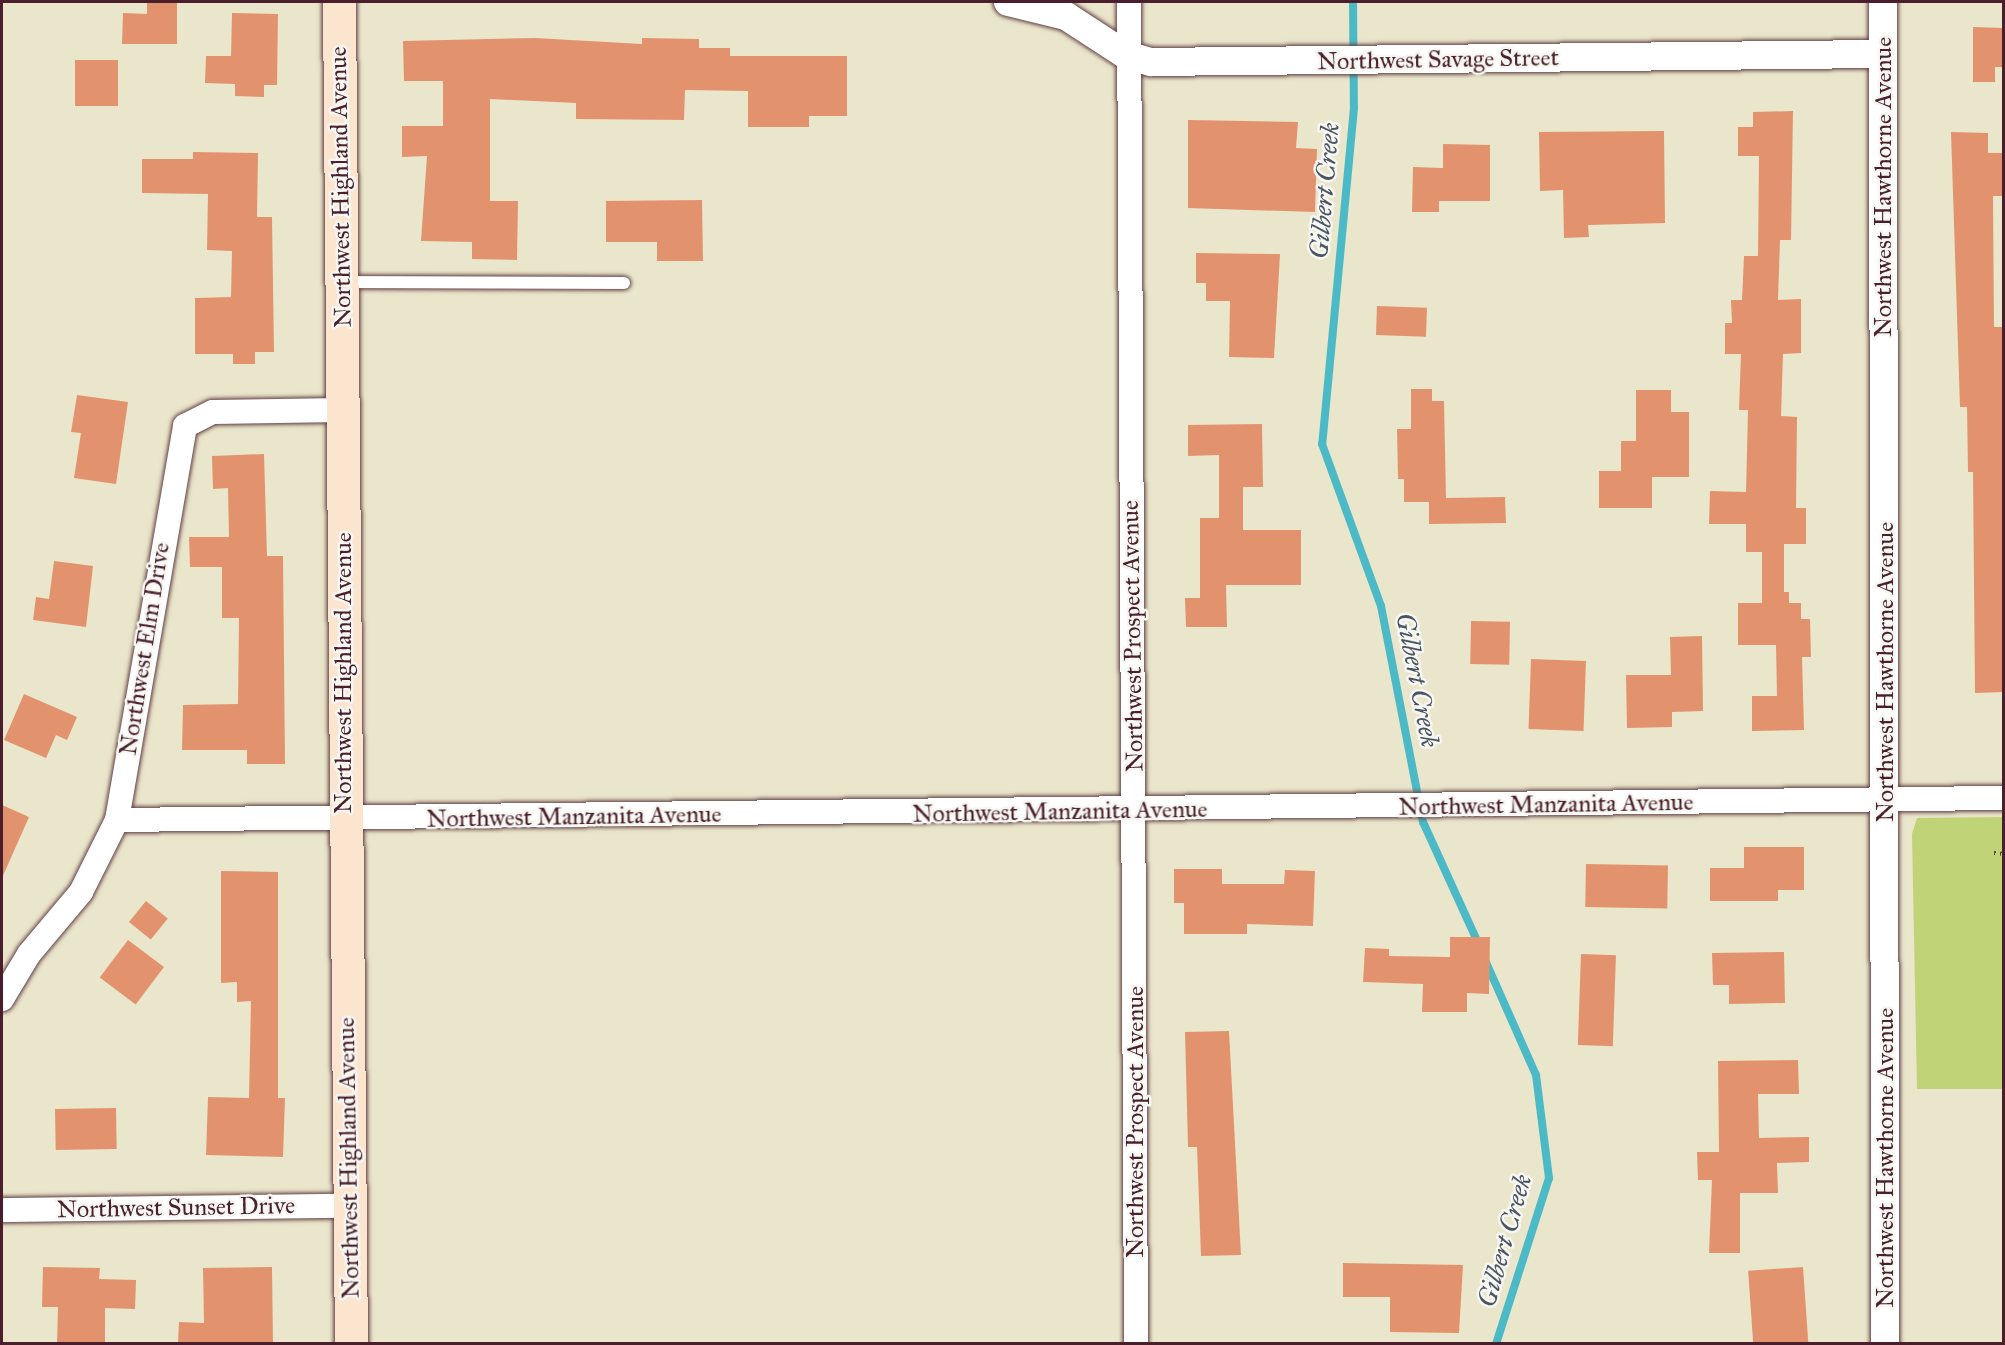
<!DOCTYPE html>
<style>
body{margin:0}
#map{position:relative;width:2005px;height:1345px;overflow:hidden;background:#eae6cb;font-family:"IM FELL Great Primer",serif}
div>[style]{position:absolute}
.green>*{inset:0;background:#c0d376}
.stream>*{height:8px;margin:-4px;padding:0 4px;transform-origin:4px;border-radius:4px;background:#4cbac6}
.building>*{inset:0;background:#e2936e;transform-origin:0 0}
.path>*{height:4px;margin-top:-2px;transform-origin:0;background:repeating-linear-gradient(90deg,#623d43 0 1.5px,transparent 0 6px)}
.roads{filter:drop-shadow(0 0 2px #623d43) drop-shadow(0 0 2px #623d43)}
.service>*{height:12px;margin:-6px;padding:0 6px;transform-origin:6px;border-radius:6px;background:#fff}
.minor>*{height:24px;margin:-12px;padding:0 12px;transform-origin:12px;border-radius:12px;background:#fff}
.tertiary>*{height:28px;margin:-14px;padding:0 14px;transform-origin:14px;border-radius:14px;background:#fff}
.secondary>*{height:33px;margin:-16.5px;padding:0 16.5px;transform-origin:16.5px;border-radius:16.5px;background:#fbe5cf}
span{translate:-50% -50%;white-space:nowrap;text-align:center;line-height:1.15;-webkit-text-stroke:5px #f6f6f2;paint-order:stroke}
.street-label{font-size:24px;color:#4a1f2b}
.water-label{font-size:26px;color:#4b5561;font-style:italic}
.frame{position:absolute;inset:0;border:3px solid #4a1f2b;pointer-events:none}
</style>
<div id="map">
<div class="green">
<div style="clip-path:polygon(2003px 817px,2003px 1089px,1917px 1089px,1912px 834px,1917px 818px)"></div>
</div>
<div class="stream">
<div style="left:1353px;top:2px;width:106px;rotate:89.5deg"></div>
<div style="left:1354px;top:108px;width:338px;rotate:95.4deg"></div>
<div style="left:1322px;top:444px;width:172px;rotate:70deg"></div>
<div style="left:1381px;top:606px;width:220px;rotate:79deg"></div>
<div style="left:1423px;top:822px;width:135px;rotate:65.5deg"></div>
<div style="left:1485px;top:960px;width:126px;rotate:66.1deg"></div>
<div style="left:1536px;top:1075px;width:104px;rotate:82.8deg"></div>
<div style="left:1549px;top:1178px;width:174px;rotate:107.7deg"></div>
</div>
<div class="building">
<div style="clip-path:polygon(147px 2px,177px 2px,177px 44px,122px 44px,123px 13px,147px 14px)"></div>
<div style="clip-path:polygon(232px 13px,278px 14px,277px 85px,264px 85px,264px 97px,235px 96px,235px 84px,205px 83px,206px 56px,231px 56px)"></div>
<div style="clip-path:polygon(1973px 27px,2004px 28px,2004px 67px,1995px 67px,1995px 82px,1973px 82px)"></div>
<div style="clip-path:polygon(535px 38px,642px 44px,642px 38px,699px 39px,699px 48px,730px 48px,730px 56px,847px 56px,847px 116px,809px 116px,809px 127px,748px 127px,748px 91px,685px 90px,684px 120px,576px 119px,576px 103px,490px 99px,490px 201px,518px 201px,517px 260px,472px 259px,472px 242px,421px 241px,427px 156px,402px 157px,402px 126px,443px 126px,443px 81px,404px 81px,403px 41px)"></div>
<div style="left:75px;top:60px;width:43px;height:46px"></div>
<div style="clip-path:polygon(1793px 111px,1791px 240px,1780px 240px,1778px 300px,1801px 299px,1801px 353px,1783px 354px,1781px 416px,1797px 417px,1796px 508px,1806px 508px,1806px 544px,1784px 544px,1784px 592px,1789px 592px,1789px 603px,1801px 603px,1801px 619px,1810px 619px,1811px 657px,1802px 657px,1804px 730px,1752px 731px,1752px 696px,1777px 696px,1776px 645px,1738px 645px,1738px 603px,1762px 603px,1762px 552px,1746px 552px,1746px 524px,1709px 524px,1710px 491px,1746px 492px,1748px 410px,1739px 410px,1741px 354px,1725px 354px,1725px 323px,1732px 323px,1731px 300px,1742px 300px,1744px 256px,1758px 256px,1759px 156px,1738px 156px,1738px 127px,1753px 127px,1753px 112px)"></div>
<div style="clip-path:polygon(1188px 120px,1298px 122px,1296px 148px,1317px 149px,1315px 212px,1188px 208px)"></div>
<div style="clip-path:polygon(1664px 131px,1665px 223px,1588px 225px,1589px 237px,1564px 238px,1563px 190px,1540px 191px,1539px 132px)"></div>
<div style="clip-path:polygon(1951px 132px,1988px 133px,1988px 153px,2003px 153px,2003px 196px,1993px 196px,1994px 327px,2004px 327px,2004px 692px,1975px 693px,1973px 472px,1968px 472px,1967px 407px,1960px 407px)"></div>
<div style="clip-path:polygon(1443px 144px,1490px 145px,1490px 201px,1439px 201px,1439px 212px,1412px 212px,1413px 167px,1443px 168px)"></div>
<div style="clip-path:polygon(193px 152px,258px 153px,257px 217px,272px 217px,274px 352px,255px 352px,255px 364px,233px 364px,233px 354px,195px 354px,195px 298px,231px 297px,232px 251px,207px 250px,208px 194px,142px 193px,142px 159px,193px 159px)"></div>
<div style="clip-path:polygon(702px 200px,703px 261px,657px 261px,657px 242px,606px 242px,606px 201px)"></div>
<div style="clip-path:polygon(1196px 253px,1280px 254px,1274px 358px,1229px 357px,1230px 301px,1206px 301px,1206px 283px,1196px 283px)"></div>
<div style="left:1377px;top:306px;width:50px;height:29px;rotate:2deg"></div>
<div style="clip-path:polygon(1411px 389px,1432px 389px,1432px 401px,1444px 401px,1446px 498px,1505px 497px,1506px 523px,1429px 524px,1429px 502px,1404px 502px,1404px 479px,1398px 479px,1397px 429px,1411px 429px)"></div>
<div style="clip-path:polygon(1636px 390px,1671px 390px,1671px 412px,1689px 412px,1689px 477px,1652px 477px,1652px 508px,1599px 508px,1599px 471px,1621px 471px,1621px 441px,1636px 441px)"></div>
<div style="clip-path:polygon(77px 395px,128px 402px,116px 484px,74px 478px,81px 433px,71px 432px)"></div>
<div style="clip-path:polygon(1262px 424px,1263px 487px,1243px 487px,1243px 530px,1301px 530px,1301px 585px,1226px 585px,1227px 627px,1186px 627px,1185px 598px,1200px 598px,1200px 518px,1219px 518px,1219px 455px,1188px 456px,1188px 425px)"></div>
<div style="clip-path:polygon(264px 454px,267px 556px,283px 556px,285px 764px,247px 764px,247px 750px,182px 750px,183px 705px,238px 704px,239px 618px,222px 618px,222px 567px,190px 567px,189px 537px,229px 537px,228px 488px,213px 489px,212px 456px)"></div>
<div style="clip-path:polygon(54px 561px,93px 566px,86px 627px,33px 620px,36px 597px,49px 599px)"></div>
<div style="left:1471px;top:621px;width:39px;height:43px;rotate:1deg"></div>
<div style="clip-path:polygon(1702px 636px,1703px 711px,1672px 712px,1672px 727px,1627px 728px,1626px 675px,1671px 675px,1670px 637px)"></div>
<div style="left:1531px;top:659px;width:55px;height:70px;rotate:2deg"></div>
<div style="clip-path:polygon(24px 694px,77px 717px,67px 740px,56px 735px,46px 758px,4px 740px)"></div>
<div style="clip-path:polygon(2px 805px,29px 817px,2px 878px)"></div>
<div style="clip-path:polygon(1744px 847px,1804px 847px,1804px 890px,1778px 890px,1778px 901px,1710px 901px,1710px 868px,1744px 868px)"></div>
<div style="left:1586px;top:864px;width:82px;height:43px;rotate:1deg"></div>
<div style="clip-path:polygon(1174px 869px,1222px 869px,1222px 884px,1284px 884px,1285px 870px,1315px 871px,1313px 926px,1247px 924px,1247px 934px,1184px 934px,1184px 903px,1174px 903px)"></div>
<div style="clip-path:polygon(221px 871px,278px 872px,278px 1098px,285px 1098px,283px 1157px,206px 1155px,208px 1097px,249px 1098px,251px 1001px,237px 1002px,237px 982px,221px 983px)"></div>
<div style="left:146px;top:901px;width:28px;height:27px;rotate:39deg"></div>
<div style="clip-path:polygon(1450px 937px,1490px 937px,1489px 994px,1467px 993px,1467px 1012px,1422px 1012px,1423px 984px,1363px 982px,1365px 948px,1389px 949px,1389px 956px,1450px 957px)"></div>
<div style="left:128px;top:940px;width:45px;height:47px;rotate:37deg"></div>
<div style="clip-path:polygon(1784px 952px,1785px 1003px,1729px 1004px,1729px 985px,1713px 985px,1712px 953px)"></div>
<div style="left:1581px;top:954px;width:35px;height:91px;rotate:2deg"></div>
<div style="clip-path:polygon(1229px 1031px,1241px 1255px,1201px 1256px,1197px 1147px,1188px 1147px,1185px 1032px)"></div>
<div style="clip-path:polygon(1798px 1060px,1799px 1094px,1758px 1094px,1759px 1138px,1809px 1137px,1809px 1162px,1777px 1163px,1778px 1193px,1740px 1193px,1740px 1253px,1709px 1253px,1712px 1180px,1698px 1180px,1697px 1152px,1719px 1152px,1718px 1061px)"></div>
<div style="left:116px;top:1108px;width:41px;height:61px;rotate:89deg"></div>
<div style="clip-path:polygon(1343px 1263px,1463px 1265px,1459px 1333px,1390px 1332px,1390px 1297px,1343px 1297px)"></div>
<div style="clip-path:polygon(43px 1267px,100px 1268px,99px 1279px,136px 1280px,135px 1309px,105px 1308px,105px 1344px,57px 1344px,58px 1307px,42px 1307px)"></div>
<div style="clip-path:polygon(272px 1267px,273px 1344px,178px 1344px,179px 1322px,204px 1323px,203px 1268px)"></div>
<div style="left:1803px;top:1267px;width:77px;height:55px;rotate:86deg"></div>
</div>
<div class="path">
<div style="left:1994px;top:853px;width:10px;rotate:6deg"></div>
</div>
<div class="roads">
<div class="service">
<div style="left:344px;top:282px;width:280px;rotate:0.2deg"></div>
</div>
<div class="minor">
<div style="left:1129px;top:2px;width:1342px;rotate:89.7deg"></div>
<div style="left:117px;top:820px;width:1887px;rotate:-0.67deg"></div>
<div style="left:2px;top:999px;width:52px;rotate:-59deg"></div>
<div style="left:29px;top:954px;width:81px;rotate:-50deg"></div>
<div style="left:81px;top:892px;width:80px;rotate:-63.4deg"></div>
<div style="left:117px;top:820px;width:400px;rotate:-80.2deg"></div>
<div style="left:185px;top:426px;width:31px;rotate:-27deg"></div>
<div style="left:213px;top:412px;width:129px;rotate:-0.9deg"></div>
<div style="left:2px;top:1210px;width:348px;rotate:-0.7deg"></div>
</div>
<div class="tertiary">
<div style="left:1008px;top:2px;width:60px;rotate:13.6deg"></div>
<div style="left:1066px;top:16px;width:72px;rotate:33deg"></div>
<div style="left:1126px;top:55px;width:26px;rotate:16deg"></div>
<div style="left:1151px;top:62px;width:732px;rotate:-0.63deg"></div>
<div style="left:1883px;top:2px;width:1342px;rotate:89.91deg"></div>
</div>
<div class="secondary">
<div style="left:339px;top:2px;width:1342px;rotate:89.49deg"></div>
</div>
</div>
<div class="street-label">
<span style="left:1438px;top:60px;rotate:-1deg">Northwest Savage Street</span>
<span style="left:341px;top:187px;rotate:-91deg">Northwest Highland Avenue</span>
<span style="left:1884px;top:187px;rotate:-90deg">Northwest Hawthorne Avenue</span>
<span style="left:1133px;top:636px;rotate:-91deg">Northwest Prospect Avenue</span>
<span style="left:145px;top:649px;rotate:-81deg">Northwest Elm Drive</span>
<span style="left:1886px;top:672px;rotate:-90deg">Northwest Hawthorne Avenue</span>
<span style="left:344px;top:673px;rotate:-90deg">Northwest Highland Avenue</span>
<span style="left:1546px;top:805px;rotate:-1deg">Northwest Manzanita Avenue</span>
<span style="left:1060px;top:812px;rotate:-1deg">Northwest Manzanita Avenue</span>
<span style="left:574px;top:817px;rotate:-1deg">Northwest Manzanita Avenue</span>
<span style="left:1136px;top:1122px;rotate:-90deg">Northwest Prospect Avenue</span>
<span style="left:349px;top:1158px;rotate:-91deg">Northwest Highland Avenue</span>
<span style="left:1886px;top:1158px;rotate:-90deg">Northwest Hawthorne Avenue</span>
<span style="left:176px;top:1208px;rotate:-1deg">Northwest Sunset Drive</span>
</div>
<div class="water-label">
<span style="left:1325px;top:191px;rotate:-85deg">Gilbert Creek</span>
<span style="left:1417px;top:680px;rotate:79deg">Gilbert Creek</span>
<span style="left:1505px;top:1241px;rotate:-74deg">Gilbert Creek</span>
</div>
<div class="frame"></div>
</div>
